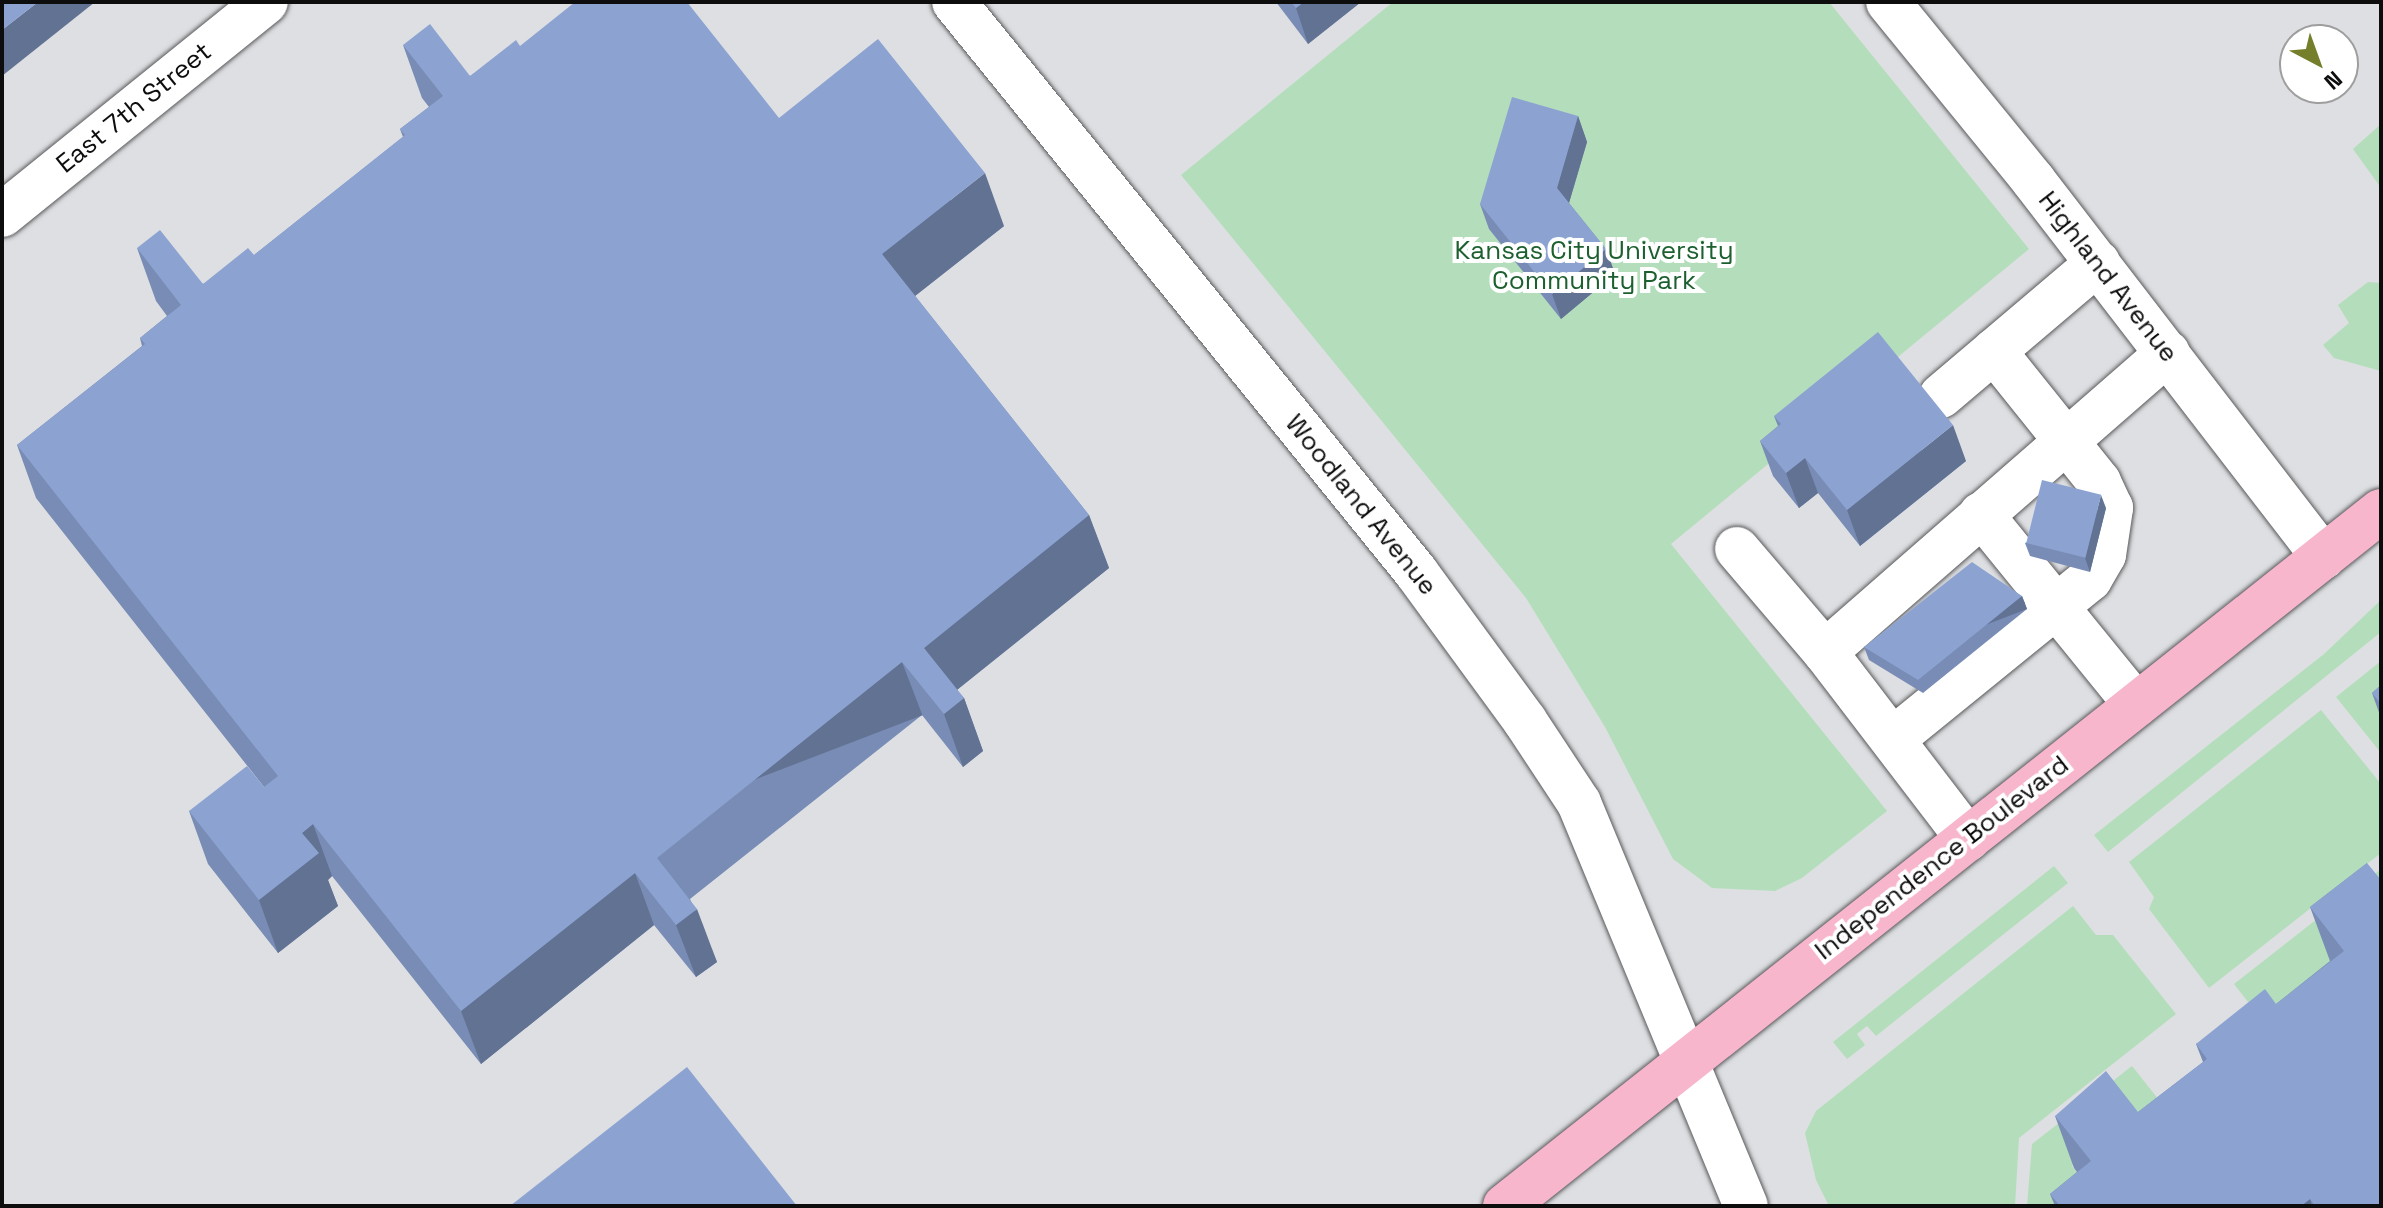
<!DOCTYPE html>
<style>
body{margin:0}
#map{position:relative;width:2383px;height:1208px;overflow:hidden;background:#dedfe2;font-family:"Space Grotesk",sans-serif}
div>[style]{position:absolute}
.green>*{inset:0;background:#b4debb}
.roads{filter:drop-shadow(0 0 2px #58595b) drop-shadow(0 0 2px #58595b)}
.minor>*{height:44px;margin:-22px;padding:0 22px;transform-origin:22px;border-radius:22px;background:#fff}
.major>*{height:44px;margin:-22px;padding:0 22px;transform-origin:22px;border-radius:22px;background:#f7b6cc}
.wall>*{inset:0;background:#788cb5}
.shaded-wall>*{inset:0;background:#627293;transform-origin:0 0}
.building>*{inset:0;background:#8ca3d2;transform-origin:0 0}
span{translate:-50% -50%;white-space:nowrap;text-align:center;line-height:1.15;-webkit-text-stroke:8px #fff;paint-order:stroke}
.street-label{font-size:26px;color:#0d0d0e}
.park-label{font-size:26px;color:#1d6030}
.frame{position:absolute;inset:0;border:4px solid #0d0d0e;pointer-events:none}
.north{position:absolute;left:2279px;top:24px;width:80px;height:80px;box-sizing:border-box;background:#fff;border:2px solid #9e9e9f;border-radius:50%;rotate:139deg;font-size:22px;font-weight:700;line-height:32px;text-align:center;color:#0d0d0e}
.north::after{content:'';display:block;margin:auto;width:28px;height:36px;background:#757f2b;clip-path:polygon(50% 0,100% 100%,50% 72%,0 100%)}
</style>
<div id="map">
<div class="green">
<div style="clip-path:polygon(1393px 2px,1829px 2px,2029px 249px,1671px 544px,1887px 811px,1802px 878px,1775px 891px,1712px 888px,1673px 859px,1605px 727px,1526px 598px,1181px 175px)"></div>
<div style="clip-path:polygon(2381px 124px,2381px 188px,2353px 149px)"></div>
<div style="clip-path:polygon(2368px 282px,2381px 283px,2381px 371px,2334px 358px,2323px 345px,2349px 323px,2338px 305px)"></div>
<div style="clip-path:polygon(2381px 600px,2381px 632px,2108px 852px,2094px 835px,2324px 654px)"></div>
<div style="clip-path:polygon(2381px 661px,2381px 753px,2336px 697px)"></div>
<div style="clip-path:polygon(2321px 710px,2381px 784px,2381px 853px,2209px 988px,2149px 909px,2154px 897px,2129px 862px)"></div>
<div style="clip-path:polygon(2054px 866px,2068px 883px,1876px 1036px,1867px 1026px,1857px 1034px,1865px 1045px,1847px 1059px,1833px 1042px)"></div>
<div style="clip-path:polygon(2381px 869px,2381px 919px,2363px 1003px,2281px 1044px,2234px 984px)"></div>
<div style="clip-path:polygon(2073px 906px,2096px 935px,2113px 935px,2176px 1014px,2019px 1138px,2015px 1206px,1829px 1206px,1816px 1180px,1805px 1133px,1816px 1111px)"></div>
<div style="clip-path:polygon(2132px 1066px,2190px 1139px,2125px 1124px,2072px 1166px,2104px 1206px,2027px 1206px,2032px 1144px)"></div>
</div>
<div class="roads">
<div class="minor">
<div style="left:954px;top:2px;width:734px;rotate:50.97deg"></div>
<div style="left:1416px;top:572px;width:185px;rotate:53.8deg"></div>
<div style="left:1525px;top:721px;width:98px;rotate:56.6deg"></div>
<div style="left:1579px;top:803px;width:436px;rotate:67.5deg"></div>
<div style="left:1888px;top:2px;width:230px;rotate:50.8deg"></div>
<div style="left:2033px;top:180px;width:476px;rotate:52.4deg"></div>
<div style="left:2px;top:215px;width:339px;rotate:-38.9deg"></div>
<div style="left:1941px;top:396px;width:206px;rotate:-40.3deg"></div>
<div style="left:1981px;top:514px;width:246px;rotate:50.9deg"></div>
<div style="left:1737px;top:549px;width:135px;rotate:49.5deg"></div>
<div style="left:1893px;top:739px;width:254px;rotate:-39.1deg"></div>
<div style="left:2090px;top:579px;width:28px;rotate:-60deg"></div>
<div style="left:2104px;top:555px;width:48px;rotate:-81.5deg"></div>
<div style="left:2111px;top:508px;width:29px;rotate:-115deg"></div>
<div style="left:2099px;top:482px;width:168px;rotate:-128.7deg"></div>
<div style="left:1968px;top:839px;width:235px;rotate:-127.4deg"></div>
<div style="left:1825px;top:652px;width:455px;rotate:-41.1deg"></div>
</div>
<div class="major">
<div style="left:1505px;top:1206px;width:1118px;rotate:-38.43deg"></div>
</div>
</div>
<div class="wall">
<div style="clip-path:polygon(1276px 2px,1361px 2px,1308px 44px)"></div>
<div style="clip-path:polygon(403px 45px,470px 76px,520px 46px,779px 118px,1004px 226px,915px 296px,1089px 515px,1109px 568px,957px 690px,964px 698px,983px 751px,963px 767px,922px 715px,690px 899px,717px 962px,696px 977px,654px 925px,481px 1064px,332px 876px,328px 880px,338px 906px,278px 953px,208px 864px,189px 811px,264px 787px,36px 498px,17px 445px,142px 346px,140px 338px,167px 316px,156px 301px,137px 248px,203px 284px,254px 255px,403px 137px,400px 129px,429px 107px,422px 98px)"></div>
<div style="clip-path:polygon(1578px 116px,1587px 142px,1569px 203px,1606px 249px,1615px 274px,1561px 319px,1489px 229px,1480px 204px)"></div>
<div style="clip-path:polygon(1774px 416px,1966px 461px,1860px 546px,1818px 493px,1799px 508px,1773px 476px,1760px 441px,1778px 426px)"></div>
<div style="clip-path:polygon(2106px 508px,2090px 572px,2030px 556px,2025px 543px)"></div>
<div style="clip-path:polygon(2022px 596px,2027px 609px,1923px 693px,1869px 660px,1864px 647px)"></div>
<div style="clip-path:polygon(2381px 685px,2381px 718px,2372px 693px)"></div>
<div style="clip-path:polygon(2367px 863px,2381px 1206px,2055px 1206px,2050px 1194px,2077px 1172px,2074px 1168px,2055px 1116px,2138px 1112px,2203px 1062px,2196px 1044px,2276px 1004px,2330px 961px,2310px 907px)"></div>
</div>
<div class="shaded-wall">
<div style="clip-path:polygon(38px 2px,95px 2px,2px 76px,2px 30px)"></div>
<div style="clip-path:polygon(1304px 2px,1361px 2px,1308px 44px,1296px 8px)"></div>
<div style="clip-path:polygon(1578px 116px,1587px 142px,1566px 213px,1557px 188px)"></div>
<div style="clip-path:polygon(985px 173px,1004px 226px,901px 307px,882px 254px)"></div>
<div style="clip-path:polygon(1606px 249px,1615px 274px,1561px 319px,1552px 294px)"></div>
<div style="clip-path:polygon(1953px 425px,1966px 461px,1860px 546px,1847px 510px)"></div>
<div style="clip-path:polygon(1805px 458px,1818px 493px,1799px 508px,1786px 473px)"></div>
<div style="clip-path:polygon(2101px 495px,2106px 508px,2090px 572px,2085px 558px)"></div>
<div style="clip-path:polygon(1089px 515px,1109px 568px,943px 701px,924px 648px)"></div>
<div style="left:2022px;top:596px;width:14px;height:134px;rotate:69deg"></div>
<div style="left:902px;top:662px;width:57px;height:314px;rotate:69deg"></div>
<div style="clip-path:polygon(964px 698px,983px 751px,963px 767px,944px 714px)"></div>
<div style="clip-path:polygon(313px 824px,332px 876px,328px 880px,338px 906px,278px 953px,259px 900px,302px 833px)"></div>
<div style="clip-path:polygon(635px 873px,654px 925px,481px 1064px,461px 1011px)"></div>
<div style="clip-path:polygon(697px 909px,717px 962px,696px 977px,676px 925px)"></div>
<div style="clip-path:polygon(2310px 1199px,2312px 1206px,2301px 1206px)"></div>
</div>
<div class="building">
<div style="clip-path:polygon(2px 2px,38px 2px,2px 30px)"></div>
<div style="clip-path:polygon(575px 2px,687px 2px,779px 118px,878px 39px,985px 173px,882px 254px,1089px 515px,924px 648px,964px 698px,944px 714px,902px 662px,657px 858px,697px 909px,676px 925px,635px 873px,461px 1011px,313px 824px,302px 833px,319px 853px,259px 900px,189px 811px,247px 766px,264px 787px,278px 776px,17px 445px,145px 344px,140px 338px,181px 305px,137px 248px,160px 230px,203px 284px,248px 248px,254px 255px,405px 135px,400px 129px,443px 96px,403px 45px,430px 24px,470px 76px,516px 40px,520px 46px)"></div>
<div style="clip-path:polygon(1291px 2px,1304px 2px,1296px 8px)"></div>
<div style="clip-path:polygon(1512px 97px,1578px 116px,1557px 188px,1606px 249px,1552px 294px,1480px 204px)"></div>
<div style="clip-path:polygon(1878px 332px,1953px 425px,1847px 510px,1805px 458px,1786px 473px,1760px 441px,1781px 424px,1774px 416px)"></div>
<div style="left:2042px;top:480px;width:61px;height:65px;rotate:14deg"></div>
<div style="clip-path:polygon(1972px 562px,2022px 596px,1918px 680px,1864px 647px)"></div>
<div style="clip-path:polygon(2381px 685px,2381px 704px,2372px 693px)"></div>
<div style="clip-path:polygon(2367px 863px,2381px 880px,2381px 1206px,2315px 1206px,2310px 1199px,2301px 1206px,2060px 1206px,2050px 1194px,2091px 1161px,2055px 1116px,2106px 1071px,2138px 1112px,2207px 1059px,2196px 1044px,2265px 989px,2276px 1004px,2344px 951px,2310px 907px)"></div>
<div style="clip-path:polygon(687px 1067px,797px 1206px,510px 1206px)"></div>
</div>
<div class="street-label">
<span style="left:134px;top:108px;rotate:-39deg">East 7th Street</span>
<span style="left:2108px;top:277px;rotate:52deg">Highland Avenue</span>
<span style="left:1361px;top:505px;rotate:51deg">Woodland Avenue</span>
<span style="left:1942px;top:858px;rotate:-38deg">Independence Boulevard</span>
</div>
<div class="park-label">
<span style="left:1594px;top:266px">Kansas City University<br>Community Park</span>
</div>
<div class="frame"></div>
<div class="north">N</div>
</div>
